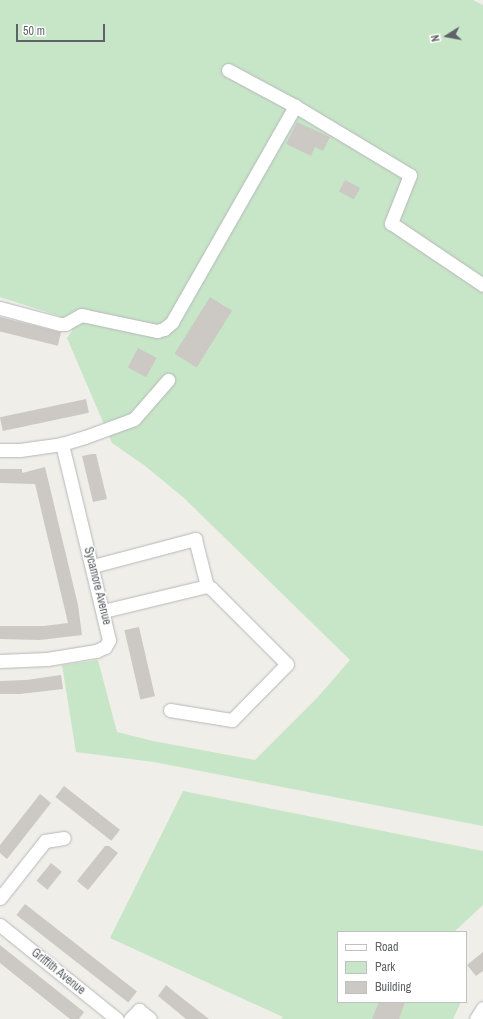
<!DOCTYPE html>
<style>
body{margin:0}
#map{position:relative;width:483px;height:1019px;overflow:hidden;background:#f0eee8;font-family:"Archivo Narrow",sans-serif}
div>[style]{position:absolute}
.green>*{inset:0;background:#c7e5c7}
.building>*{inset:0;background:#ccc9c4;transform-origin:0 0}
.roads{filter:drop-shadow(0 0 1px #b5b7bb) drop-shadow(0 0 1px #b5b7bb)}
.minor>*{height:13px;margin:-6.5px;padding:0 6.5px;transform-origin:6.5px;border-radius:6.5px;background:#fff}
span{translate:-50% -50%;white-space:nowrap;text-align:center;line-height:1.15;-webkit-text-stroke:3px #fff;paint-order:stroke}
.street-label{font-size:12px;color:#5f6267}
.legend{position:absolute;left:337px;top:931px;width:130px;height:72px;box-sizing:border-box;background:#fff;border:1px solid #bfc0c2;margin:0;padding:5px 7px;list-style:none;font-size:12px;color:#5f6267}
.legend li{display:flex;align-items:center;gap:8px;height:20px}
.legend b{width:20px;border:1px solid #bfc0c2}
.north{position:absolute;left:427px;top:16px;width:40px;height:40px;-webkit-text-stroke:3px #fff;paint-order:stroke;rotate:259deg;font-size:11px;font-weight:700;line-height:16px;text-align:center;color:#5f6267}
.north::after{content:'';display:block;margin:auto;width:14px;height:18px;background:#5f6267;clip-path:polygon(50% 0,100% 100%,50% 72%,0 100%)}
.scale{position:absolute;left:16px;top:24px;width:89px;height:18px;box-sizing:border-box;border:2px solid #5f6267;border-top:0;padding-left:5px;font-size:12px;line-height:14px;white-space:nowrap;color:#5f6267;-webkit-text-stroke:3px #fff;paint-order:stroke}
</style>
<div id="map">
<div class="green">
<div style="clip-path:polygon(0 0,473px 0,483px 5px,483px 826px,154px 762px,76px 752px,62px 665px,98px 660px,117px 732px,153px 741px,255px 760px,318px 697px,350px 660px,184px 498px,144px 465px,112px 443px,67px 338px,72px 331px,73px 322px,59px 316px,0 297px)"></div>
<div style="clip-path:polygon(183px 791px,483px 851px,483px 905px,454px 932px,338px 932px,338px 1002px,461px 1002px,453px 1019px,281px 1019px,283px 1017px,110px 938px)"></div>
</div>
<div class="building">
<div style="clip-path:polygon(297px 122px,330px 137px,323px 151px,315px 147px,311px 156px,286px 144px)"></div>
<div style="left:345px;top:180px;width:17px;height:13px;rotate:28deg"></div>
<div style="left:210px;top:297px;width:26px;height:67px;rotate:32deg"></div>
<div style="left:0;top:317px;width:63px;height:14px;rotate:14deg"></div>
<div style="left:138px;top:348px;width:21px;height:22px;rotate:28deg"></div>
<div style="left:86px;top:399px;width:14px;height:88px;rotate:78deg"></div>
<div style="clip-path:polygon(92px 454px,96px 454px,107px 499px,93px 502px,82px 456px)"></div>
<div style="clip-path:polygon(45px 467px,78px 605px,82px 635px,40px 640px,0 639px,0 626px,44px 626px,68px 623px,35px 484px,0 483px,0 469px,22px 469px,22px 473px)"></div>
<div style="left:139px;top:627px;width:71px;height:15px;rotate:77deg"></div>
<div style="clip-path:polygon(61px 675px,63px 689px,20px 694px,0 694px,0 681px,26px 680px)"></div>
<div style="left:64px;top:786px;width:71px;height:14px;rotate:38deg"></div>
<div style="clip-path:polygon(40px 794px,51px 803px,7px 859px,0 853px,0 845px)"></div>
<div style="clip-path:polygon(105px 846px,109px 846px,118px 853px,88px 890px,77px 881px)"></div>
<div style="left:51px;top:863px;width:14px;height:23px;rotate:39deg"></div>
<div style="left:25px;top:904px;width:142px;height:14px;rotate:38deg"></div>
<div style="clip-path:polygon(0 945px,84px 1012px,79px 1019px,70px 1019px,0 963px)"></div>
<div style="clip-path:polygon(483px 952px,483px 971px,476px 976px,467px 965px)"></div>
<div style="clip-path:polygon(166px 985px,182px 998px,209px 1019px,186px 1019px,158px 996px)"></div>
<div style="clip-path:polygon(379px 1002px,405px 1002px,399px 1019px,372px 1019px)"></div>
</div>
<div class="roads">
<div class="minor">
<div style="left:228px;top:70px;width:76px;rotate:28.2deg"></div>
<div style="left:295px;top:106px;width:134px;rotate:31deg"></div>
<div style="left:410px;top:175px;width:52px;rotate:111.6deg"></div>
<div style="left:391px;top:223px;width:111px;rotate:34deg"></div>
<div style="left:0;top:308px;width:62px;rotate:14.9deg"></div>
<div style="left:60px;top:324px;width:5px"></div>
<div style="left:65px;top:324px;width:18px;rotate:-29deg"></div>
<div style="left:81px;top:315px;width:5px;rotate:11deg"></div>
<div style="left:86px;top:316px;width:73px;rotate:11.9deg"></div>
<div style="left:157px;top:331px;width:7px;rotate:-16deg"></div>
<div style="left:164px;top:329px;width:11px;rotate:-41deg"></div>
<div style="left:172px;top:322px;width:249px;rotate:-60.3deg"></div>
<div style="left:0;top:450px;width:20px"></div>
<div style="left:20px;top:450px;width:42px;rotate:-8.1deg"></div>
<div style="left:62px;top:444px;width:24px;rotate:-17deg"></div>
<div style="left:85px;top:437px;width:52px;rotate:-20.2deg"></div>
<div style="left:134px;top:419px;width:52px;rotate:-48.9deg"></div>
<div style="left:93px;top:566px;width:106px;rotate:-14.8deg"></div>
<div style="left:195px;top:539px;width:49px;rotate:75.7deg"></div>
<div style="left:207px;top:586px;width:106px;rotate:166.4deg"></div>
<div style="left:0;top:661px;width:47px;rotate:-2.4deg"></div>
<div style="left:47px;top:659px;width:50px;rotate:-9.3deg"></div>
<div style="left:96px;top:651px;width:10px;rotate:-24deg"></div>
<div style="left:105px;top:647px;width:8px;rotate:-60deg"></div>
<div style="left:109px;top:640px;width:202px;rotate:-103.5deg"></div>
<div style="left:170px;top:710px;width:63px;rotate:9.2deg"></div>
<div style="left:232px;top:720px;width:78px;rotate:-45.5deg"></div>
<div style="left:287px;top:664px;width:107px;rotate:-135deg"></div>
<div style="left:211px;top:588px;width:4px;rotate:-153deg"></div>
<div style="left:0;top:898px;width:73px;rotate:-51.7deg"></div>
<div style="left:45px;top:841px;width:19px;rotate:-9deg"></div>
<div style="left:0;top:925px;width:150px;rotate:38.8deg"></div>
<div style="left:130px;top:1019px;width:13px;rotate:-45deg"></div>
<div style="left:139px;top:1010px;width:14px;rotate:39deg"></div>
<div style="left:476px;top:1019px;width:13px;rotate:-58deg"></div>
</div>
</div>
<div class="street-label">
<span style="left:97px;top:586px;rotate:76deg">Sycamore Avenue</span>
<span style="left:58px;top:972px;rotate:39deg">Griffith Avenue</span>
</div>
<ul class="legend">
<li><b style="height:5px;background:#fff"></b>Road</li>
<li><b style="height:11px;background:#c7e5c7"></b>Park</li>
<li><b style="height:11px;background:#ccc9c4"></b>Building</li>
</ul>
<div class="north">N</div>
<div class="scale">50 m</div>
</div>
